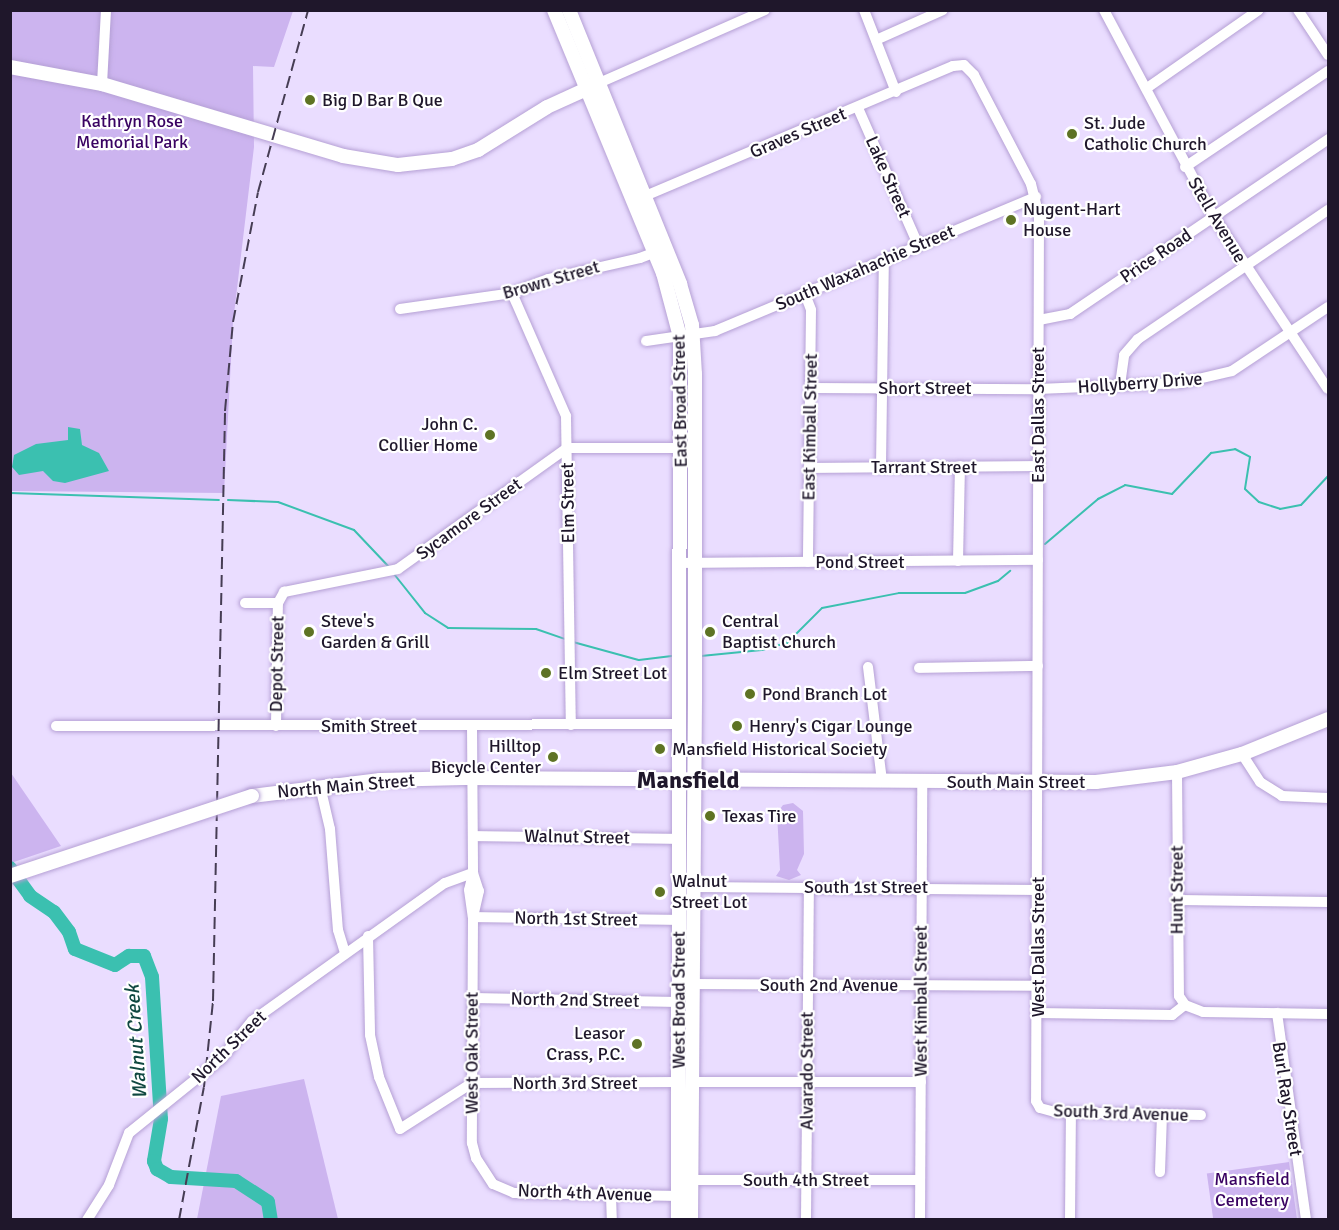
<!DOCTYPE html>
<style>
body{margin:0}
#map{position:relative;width:1339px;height:1230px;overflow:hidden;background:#eaddff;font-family:Signika,sans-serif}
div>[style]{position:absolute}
.green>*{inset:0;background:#ccb4ef;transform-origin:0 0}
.water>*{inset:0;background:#3bc0b0}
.stream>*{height:2px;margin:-1px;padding:0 1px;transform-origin:1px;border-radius:1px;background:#3bc0b0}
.river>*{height:14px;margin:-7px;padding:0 7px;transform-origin:7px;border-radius:7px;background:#3bc0b0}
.roads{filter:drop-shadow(0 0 2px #b5a0d5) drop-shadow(0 0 2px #b5a0d5)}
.minor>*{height:10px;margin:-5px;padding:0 5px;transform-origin:5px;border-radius:5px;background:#fff}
.major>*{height:14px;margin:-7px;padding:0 7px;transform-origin:7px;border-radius:7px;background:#fff}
.rail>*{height:2px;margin-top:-1px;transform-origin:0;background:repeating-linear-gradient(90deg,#463d54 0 12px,transparent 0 18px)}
.bridges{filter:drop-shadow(0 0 2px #b5a0d5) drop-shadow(0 0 2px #b5a0d5)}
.major-bridge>*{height:14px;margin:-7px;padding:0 7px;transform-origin:7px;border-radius:7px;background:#fff}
.dots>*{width:16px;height:16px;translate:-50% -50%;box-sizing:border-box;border:3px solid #fff;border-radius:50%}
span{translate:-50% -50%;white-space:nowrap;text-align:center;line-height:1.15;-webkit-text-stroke:4.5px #fff;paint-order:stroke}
.poi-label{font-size:18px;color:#1f172b}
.left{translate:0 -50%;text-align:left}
.right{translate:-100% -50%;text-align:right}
.park-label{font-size:18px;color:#390262}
.street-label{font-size:18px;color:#1f172b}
.water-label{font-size:20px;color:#104841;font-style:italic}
.district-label{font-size:24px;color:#1f172b;font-weight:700}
.frame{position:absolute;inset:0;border:12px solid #1f172b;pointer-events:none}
</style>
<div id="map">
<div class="green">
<div style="clip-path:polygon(11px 11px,293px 11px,274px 67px,253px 66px,254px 147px,233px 322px,224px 493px,11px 491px)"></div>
<div style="clip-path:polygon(11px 773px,61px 846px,11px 863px,10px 863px)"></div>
<div style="clip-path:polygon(793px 803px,803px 811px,804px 854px,797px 870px,801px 875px,789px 880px,776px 876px,780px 870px,777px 813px,783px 805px)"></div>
<div style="clip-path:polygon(304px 1079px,338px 1219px,197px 1219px,221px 1096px)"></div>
<div style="left:1289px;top:1162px;width:58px;height:83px;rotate:82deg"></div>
</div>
<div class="water">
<div style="clip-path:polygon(68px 427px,80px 429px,82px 445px,99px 453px,109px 471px,65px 483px,53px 481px,43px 471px,19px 475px,12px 467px,14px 455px,36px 444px,68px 440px)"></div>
</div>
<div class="stream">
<div style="left:10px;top:493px;width:209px;rotate:1.9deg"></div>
<div style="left:228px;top:500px;width:50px;rotate:2.3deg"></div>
<div style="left:278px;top:502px;width:81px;rotate:20.2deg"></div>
<div style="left:354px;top:530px;width:51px;rotate:46.6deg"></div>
<div style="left:1045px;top:544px;width:70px;rotate:-40.3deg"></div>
<div style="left:1098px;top:499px;width:30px;rotate:-27deg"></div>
<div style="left:1125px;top:485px;width:48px;rotate:10.8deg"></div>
<div style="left:1172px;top:494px;width:57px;rotate:-46.4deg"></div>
<div style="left:1211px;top:453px;width:24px;rotate:-9deg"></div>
<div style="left:1235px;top:449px;width:17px;rotate:28deg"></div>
<div style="left:1250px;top:457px;width:32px;rotate:99deg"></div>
<div style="left:1245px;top:489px;width:19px;rotate:43deg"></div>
<div style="left:1259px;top:502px;width:22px;rotate:18deg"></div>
<div style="left:1280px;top:509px;width:21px;rotate:-11deg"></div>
<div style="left:1301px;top:505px;width:40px;rotate:-47deg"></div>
<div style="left:394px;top:574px;width:50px;rotate:51.5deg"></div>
<div style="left:425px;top:613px;width:27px;rotate:33deg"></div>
<div style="left:448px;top:628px;width:88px;rotate:0.7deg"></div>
<div style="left:536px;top:629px;width:31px;rotate:19deg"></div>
<div style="left:573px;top:642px;width:68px;rotate:15.3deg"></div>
<div style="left:639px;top:660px;width:33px;rotate:-7deg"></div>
<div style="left:701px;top:656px;width:61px;rotate:-5.6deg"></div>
<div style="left:762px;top:650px;width:26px;rotate:-16deg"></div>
<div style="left:787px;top:643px;width:49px;rotate:-45deg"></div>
<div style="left:822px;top:608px;width:78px;rotate:-11deg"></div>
<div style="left:899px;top:593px;width:66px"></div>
<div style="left:965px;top:593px;width:35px;rotate:-20deg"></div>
<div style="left:998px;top:581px;width:16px;rotate:-40deg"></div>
</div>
<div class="river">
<div style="left:10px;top:868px;width:34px;rotate:54deg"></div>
<div style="left:30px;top:896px;width:29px;rotate:34deg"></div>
<div style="left:54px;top:912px;width:25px;rotate:53deg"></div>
<div style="left:69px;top:932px;width:18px;rotate:71deg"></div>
<div style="left:75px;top:949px;width:43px;rotate:21.8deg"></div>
<div style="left:115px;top:965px;width:17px;rotate:-33deg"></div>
<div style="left:129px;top:956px;width:15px"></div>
<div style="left:144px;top:956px;width:22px;rotate:69deg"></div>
<div style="left:152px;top:977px;width:142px;rotate:86.4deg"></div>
<div style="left:161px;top:1119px;width:43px;rotate:99.5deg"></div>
<div style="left:154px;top:1161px;width:9px;rotate:69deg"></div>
<div style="left:157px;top:1169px;width:16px;rotate:30deg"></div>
<div style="left:171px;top:1177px;width:65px;rotate:3.5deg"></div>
<div style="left:236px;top:1181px;width:38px;rotate:33deg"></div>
<div style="left:268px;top:1202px;width:18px;rotate:81deg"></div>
</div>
<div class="roads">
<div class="minor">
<div style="left:864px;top:10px;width:88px;rotate:68.7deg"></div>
<div style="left:1104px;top:10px;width:234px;rotate:62deg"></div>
<div style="left:1214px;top:217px;width:206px;rotate:56.5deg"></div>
<div style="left:1298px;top:10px;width:54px;rotate:56.3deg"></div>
<div style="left:876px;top:40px;width:73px;rotate:-24.1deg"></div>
<div style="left:599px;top:83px;width:181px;rotate:-23.7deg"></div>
<div style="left:102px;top:84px;width:74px;rotate:-86.9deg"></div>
<div style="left:1147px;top:88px;width:136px;rotate:-34.9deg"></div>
<div style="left:858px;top:108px;width:150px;rotate:66.3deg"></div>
<div style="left:1185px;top:167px;width:172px;rotate:-33.9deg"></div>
<div style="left:638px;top:199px;width:342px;rotate:-22.9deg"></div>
<div style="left:953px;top:66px;width:11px;rotate:-5deg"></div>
<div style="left:964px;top:65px;width:14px;rotate:45deg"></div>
<div style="left:974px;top:75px;width:123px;rotate:62.4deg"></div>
<div style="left:1031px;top:184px;width:33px;rotate:76deg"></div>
<div style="left:1039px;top:216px;width:885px;rotate:90.19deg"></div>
<div style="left:1036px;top:1101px;width:8px;rotate:60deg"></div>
<div style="left:1040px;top:1108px;width:16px;rotate:15deg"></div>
<div style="left:1055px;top:1112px;width:146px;rotate:1.2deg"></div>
<div style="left:512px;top:293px;width:134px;rotate:66.3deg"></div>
<div style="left:566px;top:416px;width:309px;rotate:89.1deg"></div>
<div style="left:805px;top:294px;width:17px;rotate:69deg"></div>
<div style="left:811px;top:310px;width:252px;rotate:90.7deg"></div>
<div style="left:400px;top:309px;width:113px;rotate:-8.1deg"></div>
<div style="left:512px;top:293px;width:39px;rotate:-21deg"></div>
<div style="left:548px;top:279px;width:94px;rotate:-12.9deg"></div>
<div style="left:640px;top:258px;width:22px;rotate:-21deg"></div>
<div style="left:1039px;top:320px;width:32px;rotate:-11deg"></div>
<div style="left:1070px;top:314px;width:312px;rotate:-34.1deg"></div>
<div style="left:646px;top:341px;width:70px;rotate:-8.2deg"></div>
<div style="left:715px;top:331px;width:348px;rotate:-22.7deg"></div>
<div style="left:1120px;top:385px;width:30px;rotate:-82deg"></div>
<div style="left:1124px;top:355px;width:21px;rotate:-49deg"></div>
<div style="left:1138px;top:339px;width:230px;rotate:-34.2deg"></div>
<div style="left:811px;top:388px;width:227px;rotate:0.3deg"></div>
<div style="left:1038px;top:389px;width:143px;rotate:-2.4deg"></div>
<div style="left:1181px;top:383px;width:52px;rotate:-13.2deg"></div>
<div style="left:1232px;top:371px;width:115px;rotate:-33.7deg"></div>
<div style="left:881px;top:466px;width:206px;rotate:-89.2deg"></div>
<div style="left:810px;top:468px;width:228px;rotate:-0.5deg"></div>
<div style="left:958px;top:561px;width:95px;rotate:-88.8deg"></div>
<div style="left:682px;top:563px;width:356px;rotate:-0.5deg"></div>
<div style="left:245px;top:603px;width:33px"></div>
<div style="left:868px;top:667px;width:115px;rotate:83deg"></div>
<div style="left:919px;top:668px;width:119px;rotate:-1deg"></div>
<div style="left:472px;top:725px;width:148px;rotate:89.6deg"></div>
<div style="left:473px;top:873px;width:17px;rotate:103deg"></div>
<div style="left:469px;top:890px;width:27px;rotate:82deg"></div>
<div style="left:473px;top:917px;width:226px;rotate:90.3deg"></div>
<div style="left:472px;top:1143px;width:16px;rotate:75deg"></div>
<div style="left:476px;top:1158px;width:31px;rotate:57deg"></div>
<div style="left:493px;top:1184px;width:23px;rotate:23deg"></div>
<div style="left:514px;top:1193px;width:165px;rotate:1deg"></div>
<div style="left:56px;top:726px;width:625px;rotate:-0.18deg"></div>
<div style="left:276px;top:726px;width:123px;rotate:-89.1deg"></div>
<div style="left:278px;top:603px;width:13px;rotate:-61deg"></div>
<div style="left:284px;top:592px;width:116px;rotate:-11.4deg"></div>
<div style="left:398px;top:569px;width:208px;rotate:-35.6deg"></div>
<div style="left:567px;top:448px;width:128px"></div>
<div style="left:1242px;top:754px;width:33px;rotate:57deg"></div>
<div style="left:1260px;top:782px;width:26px;rotate:32deg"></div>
<div style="left:1282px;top:796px;width:46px;rotate:2.5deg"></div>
<div style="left:1177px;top:772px;width:224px;rotate:89.5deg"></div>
<div style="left:1179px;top:996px;width:11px;rotate:56deg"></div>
<div style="left:1185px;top:1005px;width:19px;rotate:21deg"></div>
<div style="left:1203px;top:1012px;width:125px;rotate:0.9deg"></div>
<div style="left:320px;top:786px;width:44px;rotate:76.9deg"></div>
<div style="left:330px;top:829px;width:101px;rotate:85.5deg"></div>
<div style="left:338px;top:930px;width:24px;rotate:73deg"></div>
<div style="left:473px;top:836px;width:208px;rotate:0.8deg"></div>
<div style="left:473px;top:873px;width:19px;rotate:72deg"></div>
<div style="left:479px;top:891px;width:27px;rotate:103deg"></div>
<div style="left:693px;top:887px;width:346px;rotate:0.5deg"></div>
<div style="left:1177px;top:900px;width:151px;rotate:0.8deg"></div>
<div style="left:473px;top:917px;width:206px;rotate:0.8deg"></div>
<div style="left:368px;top:936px;width:99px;rotate:88.8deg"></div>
<div style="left:370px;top:1035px;width:43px;rotate:77.9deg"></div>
<div style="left:379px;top:1077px;width:56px;rotate:68deg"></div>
<div style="left:400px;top:1129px;width:85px;rotate:-32.6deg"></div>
<div style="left:472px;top:1083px;width:206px;rotate:-0.3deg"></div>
<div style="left:693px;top:984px;width:345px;rotate:0.3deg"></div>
<div style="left:473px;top:998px;width:205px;rotate:1.1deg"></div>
<div style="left:1038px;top:1013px;width:134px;rotate:0.9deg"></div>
<div style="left:1172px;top:1015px;width:16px;rotate:-38deg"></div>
<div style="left:1277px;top:1013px;width:209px;rotate:82deg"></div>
<div style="left:691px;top:1082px;width:230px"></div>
<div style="left:1160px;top:1172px;width:57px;rotate:-88deg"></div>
<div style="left:691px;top:1180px;width:229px"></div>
<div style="left:611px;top:1196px;width:24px;rotate:88deg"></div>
<div style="left:87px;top:1220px;width:41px;rotate:-57.8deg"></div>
<div style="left:109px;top:1185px;width:56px;rotate:-69deg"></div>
<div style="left:129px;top:1133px;width:119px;rotate:-38.9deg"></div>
<div style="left:222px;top:1058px;width:48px;rotate:-51deg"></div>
<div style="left:252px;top:1021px;width:237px;rotate:-35.6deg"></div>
<div style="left:445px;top:883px;width:30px;rotate:-20deg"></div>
<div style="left:806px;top:1220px;width:333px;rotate:-89.5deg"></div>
<div style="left:920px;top:1220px;width:438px;rotate:-89.7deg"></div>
<div style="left:1070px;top:1220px;width:108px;rotate:-89.5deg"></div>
</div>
<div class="major">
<div style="left:554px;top:10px;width:285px;rotate:67.5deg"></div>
<div style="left:663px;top:273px;width:66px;rotate:75.1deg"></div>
<div style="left:680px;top:337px;width:883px;rotate:90.13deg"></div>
<div style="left:569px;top:10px;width:296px;rotate:67.9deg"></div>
<div style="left:680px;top:284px;width:43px;rotate:73.7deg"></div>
<div style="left:692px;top:325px;width:49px;rotate:86.5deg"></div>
<div style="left:695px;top:374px;width:326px;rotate:90deg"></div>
<div style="left:695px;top:700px;width:520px;rotate:90.44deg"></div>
<div style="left:10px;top:67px;width:94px;rotate:10.5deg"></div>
<div style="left:102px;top:84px;width:252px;rotate:16.6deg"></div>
<div style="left:343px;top:156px;width:56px;rotate:9.3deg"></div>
<div style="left:398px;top:165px;width:54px;rotate:-6.3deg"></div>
<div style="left:452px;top:159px;width:28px;rotate:-19deg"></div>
<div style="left:478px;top:150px;width:81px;rotate:-31.9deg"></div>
<div style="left:547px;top:107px;width:48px;rotate:-24.4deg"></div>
<div style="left:252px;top:796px;width:129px;rotate:-7.1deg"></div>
<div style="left:380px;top:780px;width:85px;rotate:-1.3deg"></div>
<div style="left:465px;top:778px;width:631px;rotate:0.36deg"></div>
<div style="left:1096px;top:782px;width:82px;rotate:-7deg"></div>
<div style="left:1177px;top:772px;width:67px;rotate:-15.5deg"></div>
<div style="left:1242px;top:754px;width:93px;rotate:-22.1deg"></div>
</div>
</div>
<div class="rail">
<div style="left:179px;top:1220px;width:135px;rotate:-79.4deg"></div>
<div style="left:204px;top:1087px;width:86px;rotate:-84deg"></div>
<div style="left:213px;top:1001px;width:590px;rotate:-88.83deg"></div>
<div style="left:225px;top:411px;width:89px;rotate:-84.9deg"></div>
<div style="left:233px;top:322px;width:132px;rotate:-79.1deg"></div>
<div style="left:258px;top:192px;width:189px;rotate:-74.6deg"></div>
</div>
<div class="bridges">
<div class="major-bridge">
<div style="left:10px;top:876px;width:255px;rotate:-18.3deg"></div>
</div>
</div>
<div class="dots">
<div style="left:310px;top:100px;background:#5e7324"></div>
<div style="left:1072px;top:134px;background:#5e7324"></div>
<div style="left:1011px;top:220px;background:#5e7324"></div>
<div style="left:490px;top:435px;background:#5e7324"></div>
<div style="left:309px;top:632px;background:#5e7324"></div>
<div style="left:710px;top:632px;background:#5e7324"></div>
<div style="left:546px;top:673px;background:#5e7324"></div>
<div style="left:750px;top:694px;background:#5e7324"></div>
<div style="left:737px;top:726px;background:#5e7324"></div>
<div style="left:660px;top:749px;background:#5e7324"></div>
<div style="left:553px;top:757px;background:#5e7324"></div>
<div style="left:710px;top:816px;background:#5e7324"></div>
<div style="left:660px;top:892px;background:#5e7324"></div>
<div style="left:637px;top:1044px;background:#5e7324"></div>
</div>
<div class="poi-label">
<span class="left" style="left:322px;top:100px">Big D Bar B Que</span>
<span class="left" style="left:1084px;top:134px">St. Jude<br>Catholic Church</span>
<span class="left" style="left:1023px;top:220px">Nugent-Hart<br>House</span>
<span class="right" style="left:478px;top:435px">John C.<br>Collier Home</span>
<span class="left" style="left:321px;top:632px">Steve's<br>Garden &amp; Grill</span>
<span class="left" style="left:722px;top:632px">Central<br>Baptist Church</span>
<span class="left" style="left:558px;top:673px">Elm Street Lot</span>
<span class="left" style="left:762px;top:694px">Pond Branch Lot</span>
<span class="left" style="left:749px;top:726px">Henry's Cigar Lounge</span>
<span class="right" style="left:541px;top:757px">Hilltop<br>Bicycle Center</span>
<span class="left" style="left:672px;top:749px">Mansfield Historical Society</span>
<span class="left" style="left:722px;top:816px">Texas Tire</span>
<span class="left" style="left:672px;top:892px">Walnut<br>Street Lot</span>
<span class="right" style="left:625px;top:1044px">Leasor<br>Crass, P.C.</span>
</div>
<div class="park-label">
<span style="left:132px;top:132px">Kathryn Rose<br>Memorial Park</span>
<span style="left:1252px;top:1190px">Mansfield<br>Cemetery</span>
</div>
<div class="street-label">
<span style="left:798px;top:133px;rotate:-23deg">Graves Street</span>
<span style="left:888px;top:177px;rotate:66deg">Lake Street</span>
<span style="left:1217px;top:220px;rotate:59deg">Stell Avenue</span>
<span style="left:1156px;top:256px;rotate:-34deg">Price Road</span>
<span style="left:865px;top:268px;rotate:-23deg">South Waxahachie Street</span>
<span style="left:551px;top:280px;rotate:-16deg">Brown Street</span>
<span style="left:1140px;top:383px;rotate:-4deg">Hollyberry Drive</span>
<span style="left:925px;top:388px">Short Street</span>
<span style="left:680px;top:401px;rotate:-91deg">East Broad Street</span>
<span style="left:1038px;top:415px;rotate:-90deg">East Dallas Street</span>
<span style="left:810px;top:427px;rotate:-89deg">East Kimball Street</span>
<span style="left:924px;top:467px">Tarrant Street</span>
<span style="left:568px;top:503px;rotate:-91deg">Elm Street</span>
<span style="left:469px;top:519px;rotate:-36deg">Sycamore Street</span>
<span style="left:860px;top:562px">Pond Street</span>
<span style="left:277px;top:664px;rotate:-89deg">Depot Street</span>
<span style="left:369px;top:726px">Smith Street</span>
<span style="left:1016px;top:782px">South Main Street</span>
<span style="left:346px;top:786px;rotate:-5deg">North Main Street</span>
<span style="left:577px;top:837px;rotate:1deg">Walnut Street</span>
<span style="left:866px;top:887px">South 1st Street</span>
<span style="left:1177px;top:890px;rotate:-90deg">Hunt Street</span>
<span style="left:576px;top:919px;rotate:1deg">North 1st Street</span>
<span style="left:1038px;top:947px;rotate:-90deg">West Dallas Street</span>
<span style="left:829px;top:985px">South 2nd Avenue</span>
<span style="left:575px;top:1000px;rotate:1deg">North 2nd Street</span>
<span style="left:679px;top:1000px;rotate:-90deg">West Broad Street</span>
<span style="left:921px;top:1001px;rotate:-90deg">West Kimball Street</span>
<span style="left:229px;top:1047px;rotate:-44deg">North Street</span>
<span style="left:472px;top:1053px;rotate:-90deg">West Oak Street</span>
<span style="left:807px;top:1071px;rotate:-90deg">Alvarado Street</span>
<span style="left:575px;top:1083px">North 3rd Street</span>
<span style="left:1287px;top:1099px;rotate:81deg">Burl Ray Street</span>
<span style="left:1121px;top:1113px;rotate:2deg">South 3rd Avenue</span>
<span style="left:806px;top:1180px">South 4th Street</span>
<span style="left:585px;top:1193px;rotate:2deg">North 4th Avenue</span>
</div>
<div class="water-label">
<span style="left:136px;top:1042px;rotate:-94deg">Walnut Creek</span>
</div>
<div class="district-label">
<span style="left:688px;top:781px">Mansfield</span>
</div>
<div class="frame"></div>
</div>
